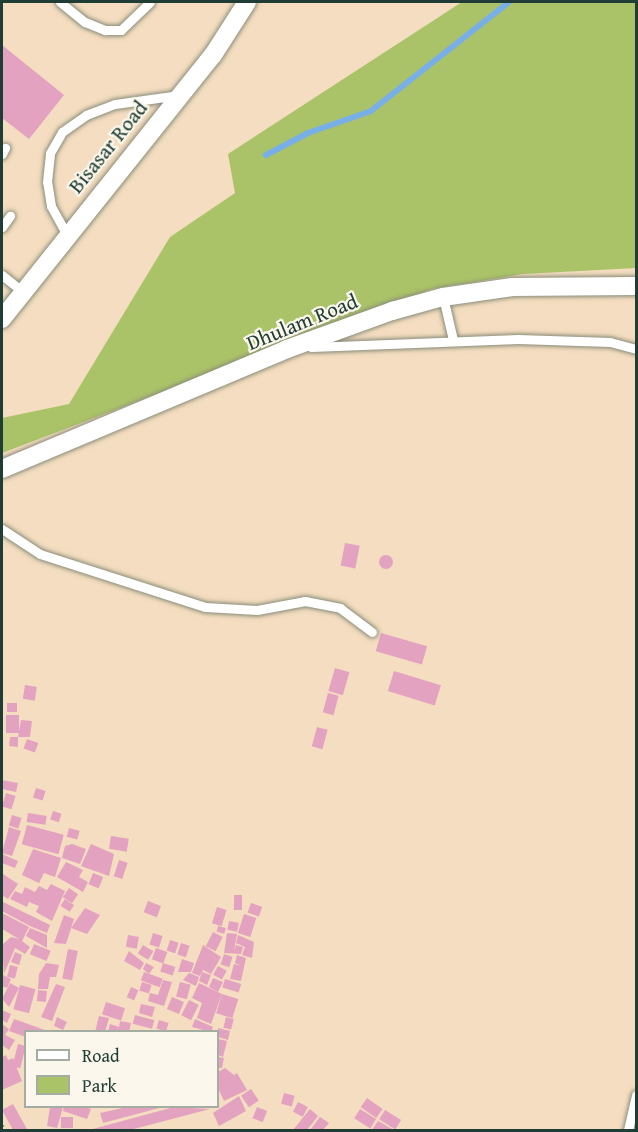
<!DOCTYPE html>
<style>
body{margin:0}
#map{position:relative;width:638px;height:1132px;overflow:hidden;background:#f4ddc0;font-family:"Gentium Book Plus",serif}
div>[style]{position:absolute}
.green>*{inset:0;background:#abc368}
.stream>*{height:6px;margin:-3px;padding:0 3px;transform-origin:3px;border-radius:3px;background:#79afe7}
.building>*{inset:0;background:#e4a2c1;transform-origin:0 0}
.round{border-radius:50%}
.path>*{height:4px;margin-top:-2px;transform-origin:0;background:repeating-linear-gradient(90deg,#8a8d7a 0 1.5px,transparent 0 6px)}
.roads{filter:drop-shadow(0 0 2px #8a8d7a) drop-shadow(0 0 2px #8a8d7a)}
.service>*{height:9px;margin:-4.5px;padding:0 4.5px;transform-origin:4.5px;border-radius:4.5px;background:#fff}
.minor>*{height:18px;margin:-9px;padding:0 9px;transform-origin:9px;border-radius:9px;background:#fff}
span{translate:-50% -50%;white-space:nowrap;text-align:center;line-height:1.15;-webkit-text-stroke:4.5px #fbf7ec;paint-order:stroke}
.street-label{font-size:21px;color:#1f3d34}
.frame{position:absolute;inset:0;border:3px solid #1f3d34;pointer-events:none}
.legend{position:absolute;left:24px;top:1030px;width:195px;height:78px;box-sizing:border-box;background:#fbf7ec;border:2px solid #a3ada2;margin:0;padding:8px 10px;list-style:none;font-size:18px;color:#1f3d34}
.legend li{display:flex;align-items:center;gap:12px;height:30px}
.legend b{width:30px;border:2px solid #a3ada2}
</style>
<div id="map">
<div class="green">
<div style="clip-path:polygon(462px 2px,636px 2px,636px 268px,523px 274px,432px 289px,2px 453px,2px 418px,69px 404px,170px 237px,235px 193px,228px 154px)"></div>
</div>
<div class="stream">
<div style="left:266px;top:155px;width:47px;rotate:-27.6deg"></div>
<div style="left:308px;top:133px;width:67px;rotate:-19.2deg"></div>
<div style="left:371px;top:111px;width:176px;rotate:-38.3deg"></div>
</div>
<div class="building">
<div style="clip-path:polygon(2px 45px,64px 95px,29px 139px,2px 118px)"></div>
<div style="left:345px;top:543px;width:15px;height:23px;rotate:11deg"></div>
<div class="round" style="left:379px;top:555px;width:14px;height:14px"></div>
<div style="left:381px;top:633px;width:48px;height:19px;rotate:16deg"></div>
<div style="left:335px;top:668px;width:15px;height:24px;rotate:16deg"></div>
<div style="left:394px;top:671px;width:49px;height:21px;rotate:17deg"></div>
<div style="left:25px;top:685px;width:12px;height:14px;rotate:9deg"></div>
<div style="left:328px;top:693px;width:11px;height:20px;rotate:15deg"></div>
<div style="left:7px;top:703px;width:10px;height:9px"></div>
<div style="left:6px;top:715px;width:13px;height:18px"></div>
<div style="clip-path:polygon(21px 720px,32px 721px,30px 737px,18px 737px)"></div>
<div style="left:317px;top:727px;width:11px;height:20px;rotate:15deg"></div>
<div style="clip-path:polygon(10px 737px,18px 737px,18px 747px,9px 746px)"></div>
<div style="left:27px;top:739px;width:12px;height:10px;rotate:20deg"></div>
<div style="clip-path:polygon(2px 780px,18px 783px,16px 792px,2px 789px)"></div>
<div style="left:36px;top:788px;width:10px;height:10px;rotate:17deg"></div>
<div style="left:6px;top:793px;width:10px;height:14px;rotate:17deg"></div>
<div style="left:53px;top:811px;width:9px;height:9px;rotate:18deg"></div>
<div style="left:28px;top:813px;width:19px;height:9px;rotate:9deg"></div>
<div style="left:12px;top:815px;width:10px;height:11px;rotate:17deg"></div>
<div style="left:27px;top:825px;width:38px;height:20px;rotate:15deg"></div>
<div style="clip-path:polygon(9px 827px,21px 831px,12px 856px,2px 853px)"></div>
<div style="left:69px;top:828px;width:11px;height:9px;rotate:15deg"></div>
<div style="left:111px;top:836px;width:18px;height:13px;rotate:9deg"></div>
<div style="clip-path:polygon(72px 844px,86px 849px,80px 864px,62px 858px,65px 846px)"></div>
<div style="clip-path:polygon(91px 844px,114px 854px,109px 876px,81px 866px)"></div>
<div style="clip-path:polygon(33px 849px,61px 858px,55px 877px,44px 873px,39px 883px,22px 875px)"></div>
<div style="clip-path:polygon(2px 854px,18px 861px,15px 868px,2px 863px)"></div>
<div style="left:119px;top:860px;width:9px;height:17px;rotate:18deg"></div>
<div style="clip-path:polygon(66px 862px,83px 870px,79px 877px,88px 882px,83px 892px,57px 877px)"></div>
<div style="left:93px;top:873px;width:11px;height:12px;rotate:22deg"></div>
<div style="clip-path:polygon(3px 874px,18px 884px,8px 899px,2px 895px)"></div>
<div style="clip-path:polygon(51px 884px,65px 891px,52px 921px,36px 912px,39px 906px,29px 902px,27px 907px,10px 899px,15px 891px,22px 894px,25px 887px,35px 892px,39px 886px,47px 890px)"></div>
<div style="left:69px;top:888px;width:11px;height:11px;rotate:34deg"></div>
<div style="left:234px;top:895px;width:8px;height:15px"></div>
<div style="left:65px;top:899px;width:11px;height:8px;rotate:34deg"></div>
<div style="left:148px;top:901px;width:14px;height:12px;rotate:21deg"></div>
<div style="clip-path:polygon(3px 902px,50px 925px,47px 933px,30px 926px,32px 921px,30px 926px,2px 911px)"></div>
<div style="left:251px;top:903px;width:12px;height:10px;rotate:20deg"></div>
<div style="left:217px;top:907px;width:10px;height:17px;rotate:17deg"></div>
<div style="clip-path:polygon(85px 908px,100px 915px,87px 934px,71px 928px)"></div>
<div style="clip-path:polygon(2px 913px,29px 927px,22px 941px,30px 947px,25px 954px,15px 948px,4px 974px,2px 945px,11px 937px,19px 939px,2px 929px)"></div>
<div style="left:244px;top:914px;width:13px;height:20px;rotate:18deg"></div>
<div style="clip-path:polygon(64px 915px,74px 919px,66px 944px,54px 943px)"></div>
<div style="left:229px;top:921px;width:10px;height:9px;rotate:11deg"></div>
<div style="left:218px;top:926px;width:8px;height:6px;rotate:14deg"></div>
<div style="clip-path:polygon(30px 928px,47px 935px,47px 948px,26px 936px)"></div>
<div style="left:213px;top:932px;width:11px;height:16px;rotate:27deg"></div>
<div style="left:153px;top:933px;width:10px;height:12px;rotate:17deg"></div>
<div style="clip-path:polygon(227px 933px,237px 934px,234px 951px,236px 945px,243px 947px,241px 954px,224px 953px)"></div>
<div style="left:128px;top:935px;width:11px;height:12px;rotate:10deg"></div>
<div style="clip-path:polygon(238px 935px,254px 942px,252px 958px,242px 955px,245px 947px,236px 943px)"></div>
<div style="left:170px;top:940px;width:9px;height:11px;rotate:18deg"></div>
<div style="left:181px;top:943px;width:9px;height:12px;rotate:18deg"></div>
<div style="left:34px;top:944px;width:18px;height:11px;rotate:22deg"></div>
<div style="left:143px;top:945px;width:12px;height:10px;rotate:31deg"></div>
<div style="clip-path:polygon(203px 945px,221px 957px,211px 974px,203px 970px,200px 976px,192px 973px)"></div>
<div style="left:156px;top:948px;width:12px;height:12px;rotate:20deg"></div>
<div style="left:68px;top:949px;width:10px;height:30px;rotate:11deg"></div>
<div style="clip-path:polygon(129px 951px,144px 963px,140px 970px,124px 961px)"></div>
<div style="clip-path:polygon(15px 952px,22px 955px,19px 965px,11px 962px)"></div>
<div style="left:224px;top:954px;width:9px;height:11px;rotate:18deg"></div>
<div style="clip-path:polygon(237px 955px,246px 958px,241px 981px,230px 979px,234px 964px,241px 966px,235px 963px)"></div>
<div style="clip-path:polygon(182px 959px,194px 963px,191px 972px,178px 972px)"></div>
<div style="clip-path:polygon(46px 963px,59px 965px,56px 977px,50px 977px,48px 989px,38px 989px,39px 974px)"></div>
<div style="clip-path:polygon(146px 963px,154px 967px,149px 974px,143px 969px)"></div>
<div style="left:163px;top:963px;width:13px;height:9px;rotate:18deg"></div>
<div style="left:10px;top:965px;width:8px;height:12px;rotate:14deg"></div>
<div style="left:218px;top:966px;width:10px;height:10px;rotate:29deg"></div>
<div style="left:144px;top:972px;width:20px;height:9px;rotate:20deg"></div>
<div style="clip-path:polygon(202px 972px,211px 975px,207px 985px,199px 981px)"></div>
<div style="clip-path:polygon(189px 973px,199px 977px,196px 986px,183px 980px)"></div>
<div style="clip-path:polygon(3px 975px,11px 979px,7px 988px,2px 986px)"></div>
<div style="clip-path:polygon(213px 978px,223px 982px,218px 992px,209px 987px)"></div>
<div style="left:225px;top:979px;width:17px;height:9px;rotate:17deg"></div>
<div style="clip-path:polygon(163px 980px,172px 982px,164px 1006px,148px 1001px,150px 993px,158px 995px)"></div>
<div style="left:142px;top:982px;width:10px;height:9px;rotate:17deg"></div>
<div style="left:180px;top:982px;width:11px;height:15px;rotate:15deg"></div>
<div style="clip-path:polygon(10px 983px,19px 988px,9px 1007px,2px 999px)"></div>
<div style="clip-path:polygon(199px 983px,222px 994px,211px 1024px,197px 1018px,202px 1003px,192px 998px)"></div>
<div style="clip-path:polygon(56px 984px,65px 987px,52px 1021px,41px 1017px)"></div>
<div style="left:20px;top:985px;width:16px;height:25px;rotate:15deg"></div>
<div style="left:131px;top:987px;width:8px;height:11px;rotate:23deg"></div>
<div style="left:38px;top:990px;width:9px;height:11px;rotate:6deg"></div>
<div style="left:222px;top:994px;width:17px;height:20px;rotate:17deg"></div>
<div style="left:172px;top:997px;width:13px;height:13px;rotate:23deg"></div>
<div style="left:189px;top:1000px;width:11px;height:17px;rotate:27deg"></div>
<div style="left:106px;top:1002px;width:20px;height:13px;rotate:18deg"></div>
<div style="clip-path:polygon(141px 1004px,155px 1007px,152px 1017px,139px 1013px)"></div>
<div style="clip-path:polygon(2px 1010px,11px 1014px,7px 1023px,2px 1020px)"></div>
<div style="left:135px;top:1015px;width:20px;height:9px;rotate:15deg"></div>
<div style="clip-path:polygon(99px 1016px,109px 1018px,105px 1032px,95px 1032px)"></div>
<div style="clip-path:polygon(57px 1017px,67px 1022px,63px 1030px,54px 1026px)"></div>
<div style="left:226px;top:1017px;width:8px;height:11px;rotate:14deg"></div>
<div style="clip-path:polygon(14px 1019px,45px 1030px,44px 1032px,26px 1032px,26px 1037px,9px 1031px)"></div>
<div style="clip-path:polygon(195px 1019px,213px 1027px,211px 1032px,192px 1027px)"></div>
<div style="left:159px;top:1020px;width:10px;height:9px;rotate:17deg"></div>
<div style="clip-path:polygon(120px 1021px,131px 1023px,129px 1032px,108px 1032px,110px 1024px,119px 1027px)"></div>
<div style="clip-path:polygon(2px 1024px,9px 1029px,5px 1035px,15px 1040px,9px 1050px,2px 1045px)"></div>
<div style="clip-path:polygon(218px 1028px,230px 1031px,228px 1040px,218px 1037px)"></div>
<div style="clip-path:polygon(218px 1039px,227px 1041px,223px 1057px,218px 1055px)"></div>
<div style="left:18px;top:1044px;width:8px;height:23px;rotate:14deg"></div>
<div style="clip-path:polygon(6px 1055px,8px 1060px,13px 1058px,22px 1081px,2px 1090px,2px 1057px)"></div>
<div style="clip-path:polygon(218px 1057px,224px 1058px,222px 1068px,218px 1068px)"></div>
<div style="clip-path:polygon(225px 1068px,234px 1075px,237px 1073px,247px 1090px,224px 1101px,218px 1088px,218px 1072px)"></div>
<div style="left:251px;top:1089px;width:14px;height:12px;rotate:56deg"></div>
<div style="left:284px;top:1093px;width:11px;height:11px;rotate:15deg"></div>
<div style="clip-path:polygon(239px 1096px,246px 1111px,219px 1126px,213px 1113px)"></div>
<div style="left:367px;top:1098px;width:19px;height:11px;rotate:35deg"></div>
<div style="left:298px;top:1102px;width:11px;height:11px;rotate:27deg"></div>
<div style="clip-path:polygon(13px 1104px,27px 1129px,24px 1130px,13px 1130px,2px 1110px)"></div>
<div style="clip-path:polygon(50px 1107px,63px 1107px,57px 1128px,47px 1126px)"></div>
<div style="clip-path:polygon(64px 1107px,84px 1107px,91px 1109px,87px 1119px,63px 1111px)"></div>
<div style="clip-path:polygon(127px 1107px,163px 1107px,103px 1123px,100px 1113px)"></div>
<div style="clip-path:polygon(174px 1107px,210px 1109px,130px 1130px,89px 1130px)"></div>
<div style="left:257px;top:1107px;width:11px;height:12px;rotate:22deg"></div>
<div style="clip-path:polygon(310px 1109px,318px 1116px,307px 1130px,293px 1130px)"></div>
<div style="left:360px;top:1109px;width:19px;height:11px;rotate:32deg"></div>
<div style="left:385px;top:1110px;width:19px;height:11px;rotate:32deg"></div>
<div style="left:61px;top:1117px;width:12px;height:11px"></div>
<div style="clip-path:polygon(320px 1117px,329px 1123px,323px 1130px,310px 1130px)"></div>
<div style="clip-path:polygon(378px 1121px,394px 1130px,372px 1130px)"></div>
</div>
<div class="path">
<div style="left:2px;top:1126px;width:5px;rotate:53deg"></div>
</div>
<div class="roads">
<div class="service">
<div style="left:60px;top:2px;width:32px;rotate:39deg"></div>
<div style="left:85px;top:22px;width:22px;rotate:22deg"></div>
<div style="left:105px;top:30px;width:16px"></div>
<div style="left:121px;top:30px;width:40px;rotate:-44deg"></div>
<div style="left:2px;top:154px;width:7px;rotate:-63deg"></div>
<div style="left:2px;top:227px;width:14px;rotate:-54deg"></div>
<div style="left:67px;top:235px;width:33px;rotate:-119deg"></div>
<div style="left:51px;top:206px;width:24px;rotate:-99deg"></div>
<div style="left:47px;top:182px;width:29px;rotate:-84deg"></div>
<div style="left:50px;top:153px;width:24px;rotate:-60deg"></div>
<div style="left:62px;top:132px;width:29px;rotate:-35deg"></div>
<div style="left:86px;top:115px;width:31px;rotate:-21deg"></div>
<div style="left:115px;top:104px;width:65px;rotate:-8deg"></div>
<div style="left:2px;top:275px;width:27px;rotate:39deg"></div>
<div style="left:443px;top:297px;width:44px;rotate:76.9deg"></div>
<div style="left:311px;top:347px;width:207px;rotate:-2.2deg"></div>
<div style="left:518px;top:339px;width:92px;rotate:1.9deg"></div>
<div style="left:610px;top:342px;width:27px;rotate:15deg"></div>
<div style="left:2px;top:529px;width:45px;rotate:33.3deg"></div>
<div style="left:40px;top:554px;width:173px;rotate:17.8deg"></div>
<div style="left:205px;top:607px;width:52px;rotate:3.3deg"></div>
<div style="left:257px;top:610px;width:49px;rotate:-10.6deg"></div>
<div style="left:305px;top:601px;width:36px;rotate:11deg"></div>
<div style="left:340px;top:608px;width:40px;rotate:37deg"></div>
<div style="left:628px;top:1130px;width:36px;rotate:-77deg"></div>
</div>
<div class="minor">
<div style="left:2px;top:319px;width:338px;rotate:-51.4deg"></div>
<div style="left:213px;top:55px;width:63px;rotate:-57.3deg"></div>
<div style="left:2px;top:469px;width:309px;rotate:-22.8deg"></div>
<div style="left:287px;top:349px;width:112px;rotate:-19.9deg"></div>
<div style="left:392px;top:311px;width:53px;rotate:-15.4deg"></div>
<div style="left:443px;top:297px;width:70px;rotate:-8.2deg"></div>
<div style="left:512px;top:287px;width:124px;rotate:-0.5deg"></div>
</div>
</div>
<div class="street-label">
<span style="left:108px;top:147px;rotate:-51deg">Bisasar Road</span>
<span style="left:302px;top:322px;rotate:-22deg">Dhulam Road</span>
</div>
<div class="frame"></div>
<ul class="legend">
<li><b style="height:8px;background:#fff"></b>Road</li>
<li><b style="height:16px;background:#abc368"></b>Park</li>
</ul>
</div>
